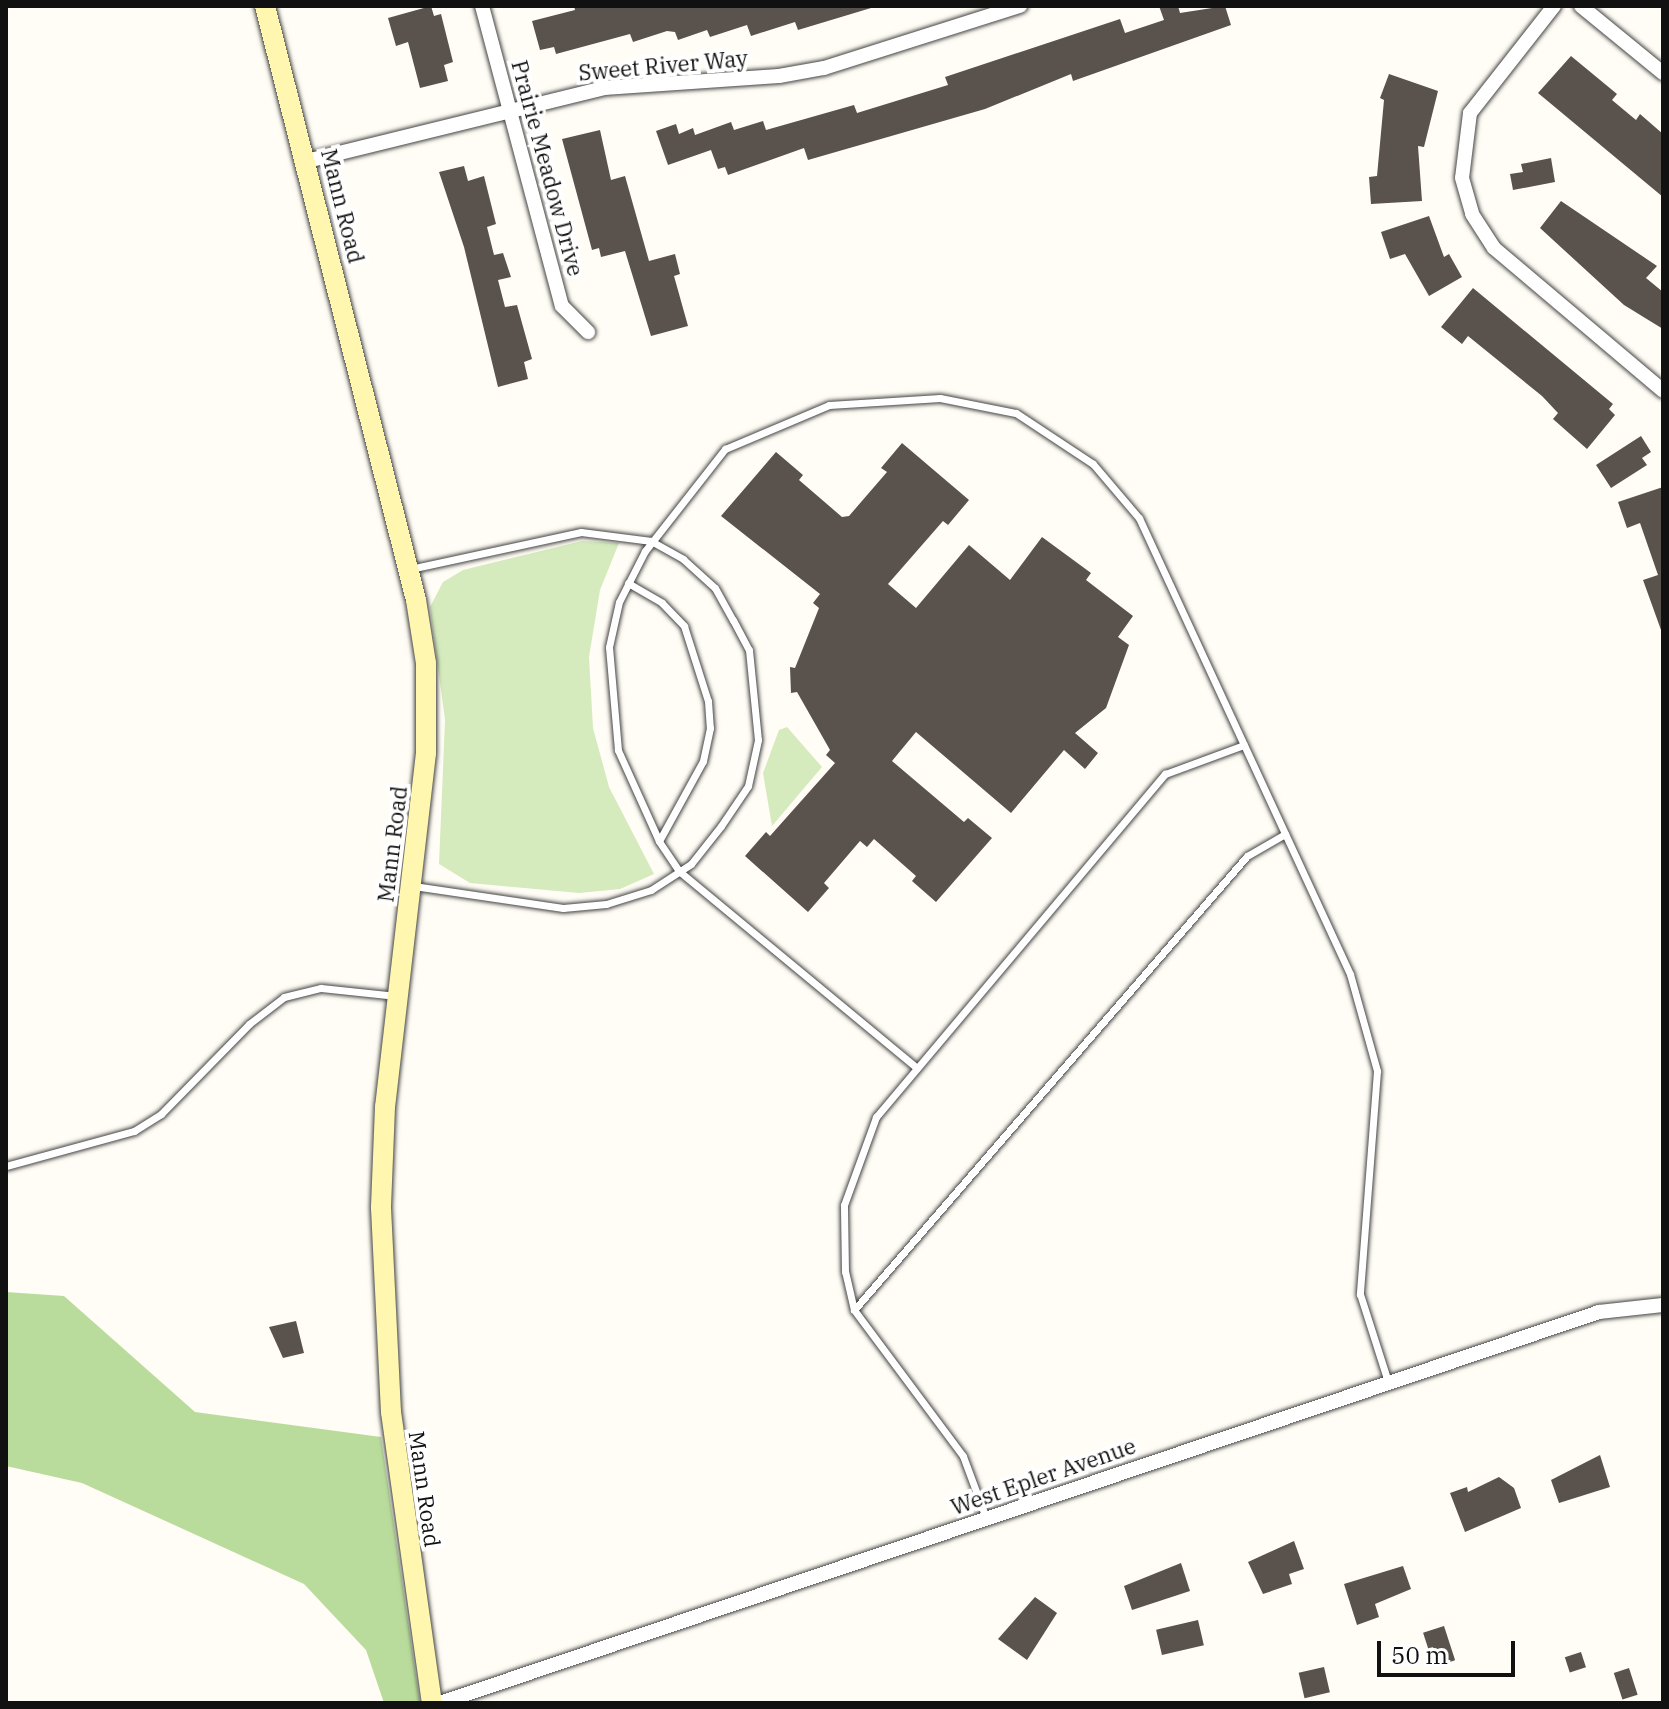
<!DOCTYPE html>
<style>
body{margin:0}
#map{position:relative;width:1669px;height:1709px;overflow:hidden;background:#fffdf5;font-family:"IBM Plex Serif",serif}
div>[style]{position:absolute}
.green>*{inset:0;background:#d5ebbd}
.forest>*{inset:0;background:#b9dc9c}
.building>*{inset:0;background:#5a524d;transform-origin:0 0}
.roads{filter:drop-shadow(0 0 2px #444) drop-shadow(0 0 2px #444)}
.service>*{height:7px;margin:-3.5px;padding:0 3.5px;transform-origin:3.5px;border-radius:3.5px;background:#fff}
.minor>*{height:14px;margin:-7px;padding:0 7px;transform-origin:7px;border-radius:7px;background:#fff}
.secondary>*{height:20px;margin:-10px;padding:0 10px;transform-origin:10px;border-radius:10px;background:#fff6b0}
span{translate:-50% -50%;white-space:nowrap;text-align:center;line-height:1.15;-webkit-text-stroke:8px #fff;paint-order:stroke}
.street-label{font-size:22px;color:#111}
.frame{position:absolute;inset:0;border:8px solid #111;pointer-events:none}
.scale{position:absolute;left:1377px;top:1641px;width:138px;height:36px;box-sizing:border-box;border:4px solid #111;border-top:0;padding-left:10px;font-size:24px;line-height:28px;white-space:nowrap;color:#111;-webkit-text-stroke:6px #fff;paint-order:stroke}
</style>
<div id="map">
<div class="green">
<div style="clip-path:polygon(582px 541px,619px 543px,600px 590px,589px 657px,593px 728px,609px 787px,654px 874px,620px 889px,579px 893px,470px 883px,439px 864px,445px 720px,430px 607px,443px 582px,463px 570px)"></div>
<div style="clip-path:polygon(787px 727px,822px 767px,772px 826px,763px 773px,779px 730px)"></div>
</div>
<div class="forest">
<div style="clip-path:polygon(6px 1292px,64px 1296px,195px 1412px,381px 1437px,420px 1703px,384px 1703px,366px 1650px,304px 1584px,82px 1483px,6px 1466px)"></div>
</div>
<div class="building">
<div style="clip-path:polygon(431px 6px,434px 16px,441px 14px,453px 62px,444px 65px,448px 81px,420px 88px,408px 42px,396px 46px,388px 18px)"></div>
<div style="clip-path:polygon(574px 6px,870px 6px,871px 8px,798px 30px,795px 22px,751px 36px,747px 25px,710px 37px,707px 30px,678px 40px,675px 32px,667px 31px,633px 42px,630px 34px,556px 54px,554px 47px,540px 50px,532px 21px,575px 10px)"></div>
<div style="clip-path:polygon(1159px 6px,1178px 6px,1180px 13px,1225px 6px,1231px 25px,1073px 81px,1071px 74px,985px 109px,808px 160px,804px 148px,728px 175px,725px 167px,718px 169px,711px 150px,668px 165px,656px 131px,676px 124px,679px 134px,693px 128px,695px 135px,731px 122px,734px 130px,763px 121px,766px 130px,854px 105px,857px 113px,948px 85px,945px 77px,1120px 19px,1125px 33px,1164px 20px)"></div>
<div style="clip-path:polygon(1571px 56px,1617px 94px,1612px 100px,1636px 120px,1640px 114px,1663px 134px,1663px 197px,1538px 93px)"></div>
<div style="clip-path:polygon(1389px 74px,1438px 91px,1424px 147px,1418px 146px,1422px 201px,1371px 204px,1369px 177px,1377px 176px,1384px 100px,1380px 98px)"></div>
<div style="clip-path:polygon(600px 130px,611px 180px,625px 176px,649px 261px,675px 254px,680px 274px,674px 276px,688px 326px,651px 336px,625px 251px,601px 257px,599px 248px,592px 250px,562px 139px)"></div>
<div style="clip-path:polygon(1551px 158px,1555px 182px,1513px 190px,1510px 174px,1523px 172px,1521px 164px)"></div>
<div style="clip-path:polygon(464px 166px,468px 181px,484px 176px,496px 224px,487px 227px,494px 255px,503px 253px,511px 277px,498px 280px,505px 307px,517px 305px,532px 359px,524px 362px,528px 379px,498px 387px,464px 247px,439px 172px)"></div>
<div style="clip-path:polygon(1561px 201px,1657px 266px,1646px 278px,1663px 292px,1663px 329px,1624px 305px,1540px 228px)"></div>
<div style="clip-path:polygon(1429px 216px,1444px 257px,1449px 254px,1462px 277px,1429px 296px,1405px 254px,1390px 259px,1381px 232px)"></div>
<div style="clip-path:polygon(1473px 288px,1613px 404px,1609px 409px,1615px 415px,1587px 449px,1553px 419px,1558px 413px,1542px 396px,1468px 336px,1462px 344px,1441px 327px)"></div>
<div style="clip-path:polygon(1641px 436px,1651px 452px,1642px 458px,1647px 465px,1611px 488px,1596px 465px)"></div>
<div style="clip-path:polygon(902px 443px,969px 500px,948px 525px,943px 521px,888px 584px,916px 608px,969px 545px,1010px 580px,1042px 537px,1091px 573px,1086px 580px,1133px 616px,1118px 637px,1129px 645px,1106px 708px,1075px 733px,1098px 753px,1085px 769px,1064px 750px,1011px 813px,916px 732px,892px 761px,964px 822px,968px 818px,992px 838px,936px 902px,912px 881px,916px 876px,874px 839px,867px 847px,860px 841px,824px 883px,829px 888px,808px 912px,745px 856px,766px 832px,770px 836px,835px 763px,826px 755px,830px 750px,797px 692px,791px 693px,790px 667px,795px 668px,819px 608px,813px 603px,820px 594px,721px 516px,776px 452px,803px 475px,799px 480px,842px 517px,849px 516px,887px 472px,881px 468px)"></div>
<div style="clip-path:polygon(1663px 487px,1663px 630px,1661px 630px,1643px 580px,1658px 575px,1640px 523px,1627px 528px,1618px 502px)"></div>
<div style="clip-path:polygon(296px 1321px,304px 1353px,283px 1358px,269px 1327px)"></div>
<div style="clip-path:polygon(1600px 1455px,1610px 1487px,1559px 1503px,1551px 1480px)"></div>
<div style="clip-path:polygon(1499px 1477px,1514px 1488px,1521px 1508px,1465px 1532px,1450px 1493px,1467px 1487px,1468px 1492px)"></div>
<div style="clip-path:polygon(1294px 1541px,1304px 1569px,1289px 1574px,1292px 1584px,1263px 1594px,1248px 1562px)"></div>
<div style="clip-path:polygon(1181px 1563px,1190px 1591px,1132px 1610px,1124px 1586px)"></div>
<div style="clip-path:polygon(1403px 1566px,1411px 1589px,1375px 1604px,1379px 1617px,1357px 1625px,1344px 1584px)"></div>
<div style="clip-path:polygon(1035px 1597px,1057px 1613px,1027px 1660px,998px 1639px)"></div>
<div style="left:1198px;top:1620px;width:26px;height:43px;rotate:77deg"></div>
<div style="left:1444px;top:1626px;width:36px;height:22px;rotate:72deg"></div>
<div style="left:1581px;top:1652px;width:16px;height:17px;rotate:72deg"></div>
<div style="left:1324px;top:1667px;width:26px;height:26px;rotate:77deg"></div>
<div style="left:1629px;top:1668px;width:28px;height:16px;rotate:72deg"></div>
</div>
<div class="roads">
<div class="service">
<div style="left:410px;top:569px;width:175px;rotate:-12.2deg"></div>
<div style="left:581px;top:532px;width:71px;rotate:7.3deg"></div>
<div style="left:651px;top:541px;width:37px;rotate:29deg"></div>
<div style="left:683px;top:559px;width:43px;rotate:42.2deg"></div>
<div style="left:715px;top:588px;width:37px;rotate:61deg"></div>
<div style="left:733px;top:620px;width:34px;rotate:62deg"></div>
<div style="left:749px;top:650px;width:90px;rotate:84.3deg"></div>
<div style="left:758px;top:740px;width:47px;rotate:102.3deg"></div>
<div style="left:748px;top:786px;width:48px;rotate:124deg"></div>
<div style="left:721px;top:826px;width:48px;rotate:128.3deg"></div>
<div style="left:691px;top:864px;width:48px;rotate:147deg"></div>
<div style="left:651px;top:890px;width:47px;rotate:162.7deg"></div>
<div style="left:606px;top:904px;width:43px;rotate:174.7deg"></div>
<div style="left:563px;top:908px;width:151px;rotate:-171.6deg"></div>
<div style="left:628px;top:583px;width:39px;rotate:30deg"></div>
<div style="left:662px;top:603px;width:32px;rotate:46deg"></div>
<div style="left:684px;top:626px;width:79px;rotate:72.3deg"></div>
<div style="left:708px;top:701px;width:27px;rotate:86deg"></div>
<div style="left:710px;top:728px;width:34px;rotate:102deg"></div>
<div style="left:703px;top:761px;width:91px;rotate:118.8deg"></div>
<div style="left:917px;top:1068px;width:309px;rotate:-140.4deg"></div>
<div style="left:679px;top:871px;width:36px;rotate:-124deg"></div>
<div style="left:659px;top:841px;width:100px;rotate:-114.3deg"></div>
<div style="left:618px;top:750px;width:103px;rotate:-95deg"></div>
<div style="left:609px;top:647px;width:46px;rotate:-77.5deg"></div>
<div style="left:619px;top:602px;width:57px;rotate:-63deg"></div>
<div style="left:645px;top:551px;width:130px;rotate:-51.9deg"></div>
<div style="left:725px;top:449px;width:113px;rotate:-22.9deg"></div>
<div style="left:829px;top:405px;width:111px;rotate:-3.6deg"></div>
<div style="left:940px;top:398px;width:77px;rotate:11.2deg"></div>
<div style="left:1016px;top:413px;width:92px;rotate:33.5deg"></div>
<div style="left:1093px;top:464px;width:71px;rotate:49.6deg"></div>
<div style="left:1139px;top:518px;width:502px;rotate:65.17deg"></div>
<div style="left:1350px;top:974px;width:101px;rotate:74.4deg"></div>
<div style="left:1377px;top:1071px;width:224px;rotate:94.4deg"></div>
<div style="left:1360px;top:1294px;width:92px;rotate:72.3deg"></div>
<div style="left:6px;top:1166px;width:133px;rotate:-15.3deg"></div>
<div style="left:134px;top:1131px;width:32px;rotate:-32deg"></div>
<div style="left:161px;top:1114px;width:126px;rotate:-45.6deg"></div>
<div style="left:249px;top:1024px;width:44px;rotate:-37.6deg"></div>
<div style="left:284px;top:997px;width:38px;rotate:-14deg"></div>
<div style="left:321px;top:988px;width:76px;rotate:6deg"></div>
<div style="left:854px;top:1310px;width:600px;rotate:-49.12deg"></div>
<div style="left:1247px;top:856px;width:44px;rotate:-30.1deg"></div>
<div style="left:986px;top:1518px;width:66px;rotate:-110.4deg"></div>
<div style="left:963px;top:1456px;width:182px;rotate:-126.7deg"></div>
<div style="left:854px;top:1310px;width:39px;rotate:-103deg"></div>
<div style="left:845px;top:1272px;width:67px;rotate:-90.9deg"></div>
<div style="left:844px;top:1205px;width:94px;rotate:-70deg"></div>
<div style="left:876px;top:1117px;width:449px;rotate:-49.9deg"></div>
<div style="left:1165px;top:774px;width:84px;rotate:-20.2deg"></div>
</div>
<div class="minor">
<div style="left:482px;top:6px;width:310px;rotate:75.1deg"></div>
<div style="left:562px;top:306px;width:37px;rotate:45deg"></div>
<div style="left:1554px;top:6px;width:136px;rotate:128.1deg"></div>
<div style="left:1470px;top:113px;width:65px;rotate:97deg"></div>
<div style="left:1462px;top:178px;width:37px;rotate:74deg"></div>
<div style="left:1472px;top:214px;width:40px;rotate:57.1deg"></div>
<div style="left:1494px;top:248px;width:221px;rotate:40.2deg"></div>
<div style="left:1581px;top:6px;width:106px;rotate:39.3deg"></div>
<div style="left:307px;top:161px;width:306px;rotate:-13.8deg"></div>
<div style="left:604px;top:88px;width:175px;rotate:-3.9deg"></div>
<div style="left:779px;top:76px;width:46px;rotate:-10.1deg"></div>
<div style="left:824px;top:68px;width:206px;rotate:-17.6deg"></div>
<div style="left:440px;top:1703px;width:1223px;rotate:-18.64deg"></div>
<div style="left:1599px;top:1312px;width:64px;rotate:-6.2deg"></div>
</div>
<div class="secondary">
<div style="left:265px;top:6px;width:613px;rotate:75.74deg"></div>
<div style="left:416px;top:600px;width:64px;rotate:81deg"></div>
<div style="left:426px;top:663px;width:90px;rotate:90deg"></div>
<div style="left:426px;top:753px;width:356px;rotate:96.6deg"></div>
<div style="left:385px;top:1107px;width:101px;rotate:92.3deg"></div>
<div style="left:381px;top:1208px;width:204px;rotate:87.2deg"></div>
<div style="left:391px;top:1412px;width:294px;rotate:82deg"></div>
</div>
</div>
<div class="street-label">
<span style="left:663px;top:65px;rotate:-5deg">Sweet River Way</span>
<span style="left:548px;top:168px;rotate:75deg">Prairie Meadow Drive</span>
<span style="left:343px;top:206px;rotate:76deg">Mann Road</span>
<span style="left:392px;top:844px;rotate:-83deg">Mann Road</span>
<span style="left:1043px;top:1476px;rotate:-19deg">West Epler Avenue</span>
<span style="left:425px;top:1489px;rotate:82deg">Mann Road</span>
</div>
<div class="frame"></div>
<div class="scale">50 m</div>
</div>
